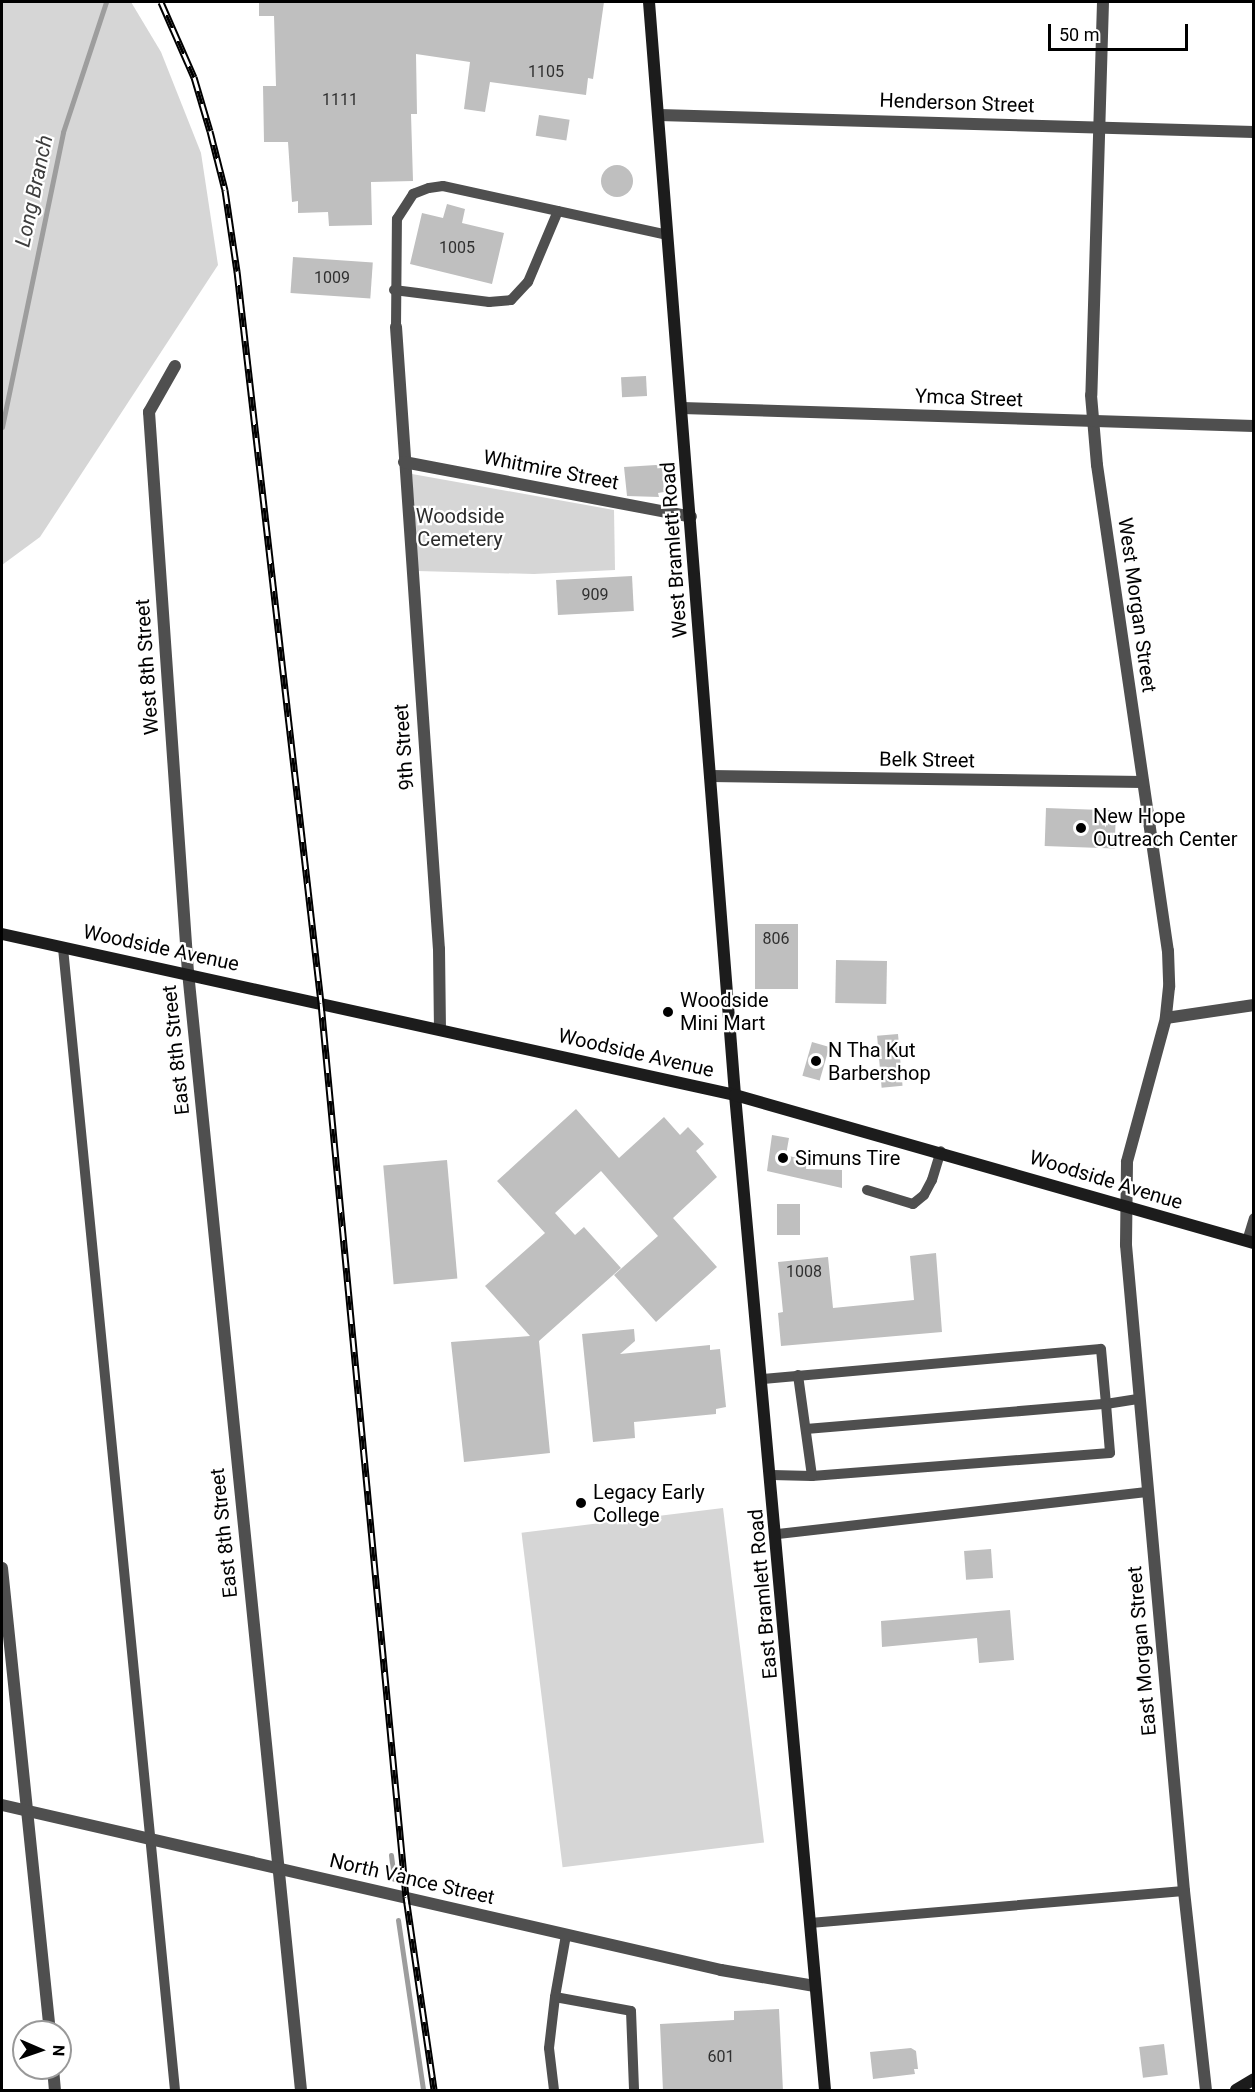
<!DOCTYPE html>
<style>
body{margin:0}
#map{position:relative;width:1255px;height:2092px;overflow:hidden;background:#fff;font-family:Roboto,sans-serif}
div>[style]{position:absolute}
.green>*{inset:0;background:#d6d6d6;transform-origin:0 0}
.stream>*{height:5px;margin:-2.5px;padding:0 2.5px;transform-origin:2.5px;border-radius:2.5px;background:#9d9d9d}
.building>*{inset:0;background:#bfbfbf;transform-origin:0 0}
.round{border-radius:50%}
.lane>*{height:10px;margin:-5px;padding:0 5px;transform-origin:5px;border-radius:5px;background:#4f4f4f}
.street>*{height:12px;margin:-6px;padding:0 6px;transform-origin:6px;border-radius:6px;background:#4f4f4f}
.secondary>*{height:12px;margin:-6px;padding:0 6px;transform-origin:6px;border-radius:6px;background:#1c1c1c}
.rail>*{height:7px;margin-top:-3.5px;transform-origin:0;background:repeating-linear-gradient(90deg,#fff 0 14px,#000 0 28px);box-sizing:border-box;border-block:2px solid #000}
.dots>*{width:16px;height:16px;translate:-50% -50%;box-sizing:border-box;border:3px solid #fff;border-radius:50%}
span{translate:-50% -50%;white-space:nowrap;text-align:center;line-height:1.15;-webkit-text-stroke:4.5px #fff;paint-order:stroke}
.number-label{font-size:16px;color:#303030}
.number-label span{-webkit-text-stroke-width:0}
.street-label{font-size:20px;color:#000}
.park-label{font-size:20px;color:#2d2d2d}
.poi-label{font-size:20px;color:#000}
.left{translate:0 -50%;text-align:left}
.water-label{font-size:21px;color:#3e3e3e;font-style:italic}
.frame{position:absolute;inset:0;border:3px solid #000;pointer-events:none}
.north{position:absolute;left:12px;top:2020px;width:60px;height:60px;box-sizing:border-box;background:#fff;border:2px solid #999;border-radius:50%;rotate:92deg;font-size:16px;font-weight:700;line-height:24px;text-align:center;color:#000}
.north::after{content:'';display:block;margin:auto;width:21px;height:27px;background:#000;clip-path:polygon(50% 0,100% 100%,50% 72%,0 100%)}
.scale{position:absolute;left:1048px;top:24px;width:140px;height:27px;box-sizing:border-box;border:3px solid #000;border-top:0;padding-left:8px;font-size:18px;line-height:21px;white-space:nowrap;color:#000;-webkit-text-stroke:4px #fff;paint-order:stroke}
</style>
<div id="map">
<div class="green">
<div style="clip-path:polygon(2px 2px,131px 2px,161px 52px,201px 153px,218px 265px,40px 537px,2px 565px)"></div>
<div style="clip-path:polygon(412px 474px,614px 510px,615px 570px,534px 574px,417px 571px)"></div>
<div style="left:723px;top:1508px;width:337px;height:203px;rotate:83deg"></div>
</div>
<div class="stream">
<div style="left:2px;top:427px;width:301px;rotate:-78.3deg"></div>
<div style="left:63px;top:132px;width:137px;rotate:-71.7deg"></div>
<div style="left:391px;top:1855px;width:24px;rotate:83deg"></div>
<div style="left:398px;top:1920px;width:172px;rotate:81.6deg"></div>
</div>
<div class="building">
<div style="clip-path:polygon(259px 2px,604px 2px,593px 79px,588px 78px,586px 95px,490px 82px,485px 112px,464px 109px,470px 62px,416px 54px,417px 114px,411px 114px,413px 181px,371px 182px,372px 225px,329px 226px,328px 212px,298px 213px,298px 201px,292px 202px,288px 142px,264px 142px,263px 86px,276px 86px,274px 16px,259px 16px)"></div>
<div style="left:539px;top:115px;width:31px;height:21px;rotate:9deg"></div>
<div class="round" style="left:601px;top:165px;width:32px;height:32px"></div>
<div style="clip-path:polygon(447px 204px,465px 209px,462px 223px,504px 233px,492px 284px,410px 264px,422px 213px,443px 218px)"></div>
<div style="left:293px;top:257px;width:80px;height:36px;rotate:4deg"></div>
<div style="left:646px;top:376px;width:20px;height:25px;rotate:87deg"></div>
<div style="clip-path:polygon(656px 465px,662px 467px,664px 492px,658px 493px,659px 497px,627px 496px,624px 467px)"></div>
<div style="left:632px;top:576px;width:35px;height:76px;rotate:87deg"></div>
<div style="left:1046px;top:808px;width:70px;height:38px;rotate:2deg"></div>
<div style="left:755px;top:924px;width:43px;height:65px"></div>
<div style="left:836px;top:960px;width:51px;height:43px;rotate:1deg"></div>
<div style="left:898px;top:1034px;width:52px;height:21px;rotate:85deg"></div>
<div style="left:812px;top:1042px;width:18px;height:35px;rotate:16deg"></div>
<div style="clip-path:polygon(576px 1109px,619px 1158px,664px 1117px,680px 1135px,688px 1127px,704px 1144px,696px 1151px,717px 1177px,673px 1218px,717px 1267px,656px 1322px,614px 1275px,658px 1236px,601px 1171px,555px 1213px,575px 1235px,584px 1227px,621px 1268px,539px 1341px,550px 1453px,464px 1462px,451px 1342px,530px 1336px,485px 1286px,545px 1233px,497px 1181px)"></div>
<div style="clip-path:polygon(772px 1135px,789px 1138px,786px 1155px,807px 1161px,806px 1169px,842px 1170px,842px 1188px,767px 1171px)"></div>
<div style="left:447px;top:1160px;width:119px;height:64px;rotate:85deg"></div>
<div style="left:800px;top:1204px;width:31px;height:23px;rotate:90deg"></div>
<div style="clip-path:polygon(936px 1253px,942px 1332px,781px 1346px,778px 1313px,783px 1312px,778px 1262px,828px 1257px,833px 1308px,914px 1300px,910px 1256px)"></div>
<div style="clip-path:polygon(634px 1329px,635px 1341px,620px 1354px,710px 1345px,710px 1350px,720px 1349px,726px 1407px,716px 1409px,716px 1414px,634px 1422px,635px 1438px,593px 1442px,582px 1334px)"></div>
<div style="left:991px;top:1549px;width:29px;height:27px;rotate:86deg"></div>
<div style="clip-path:polygon(1010px 1610px,1014px 1660px,979px 1663px,977px 1638px,882px 1647px,881px 1621px)"></div>
<div style="clip-path:polygon(779px 2009px,783px 2091px,663px 2091px,660px 2024px,734px 2020px,734px 2011px)"></div>
<div style="left:1164px;top:2044px;width:31px;height:25px;rotate:83deg"></div>
<div style="clip-path:polygon(911px 2048px,916px 2051px,918px 2069px,914px 2069px,915px 2074px,873px 2079px,870px 2052px)"></div>
</div>
<div class="lane">
<div style="left:394px;top:290px;width:96px;rotate:7.2deg"></div>
<div style="left:489px;top:302px;width:22px;rotate:-5deg"></div>
<div style="left:511px;top:300px;width:25px;rotate:-47deg"></div>
<div style="left:528px;top:282px;width:77px;rotate:-67.1deg"></div>
<div style="left:396px;top:327px;width:108px;rotate:-89.5deg"></div>
<div style="left:397px;top:219px;width:30px;rotate:-57deg"></div>
<div style="left:413px;top:194px;width:17px;rotate:-21deg"></div>
<div style="left:429px;top:188px;width:14px;rotate:-8deg"></div>
<div style="left:443px;top:186px;width:230px;rotate:12.3deg"></div>
<div style="left:63px;top:948px;width:1147px;rotate:84.4deg"></div>
<div style="left:867px;top:1190px;width:48px;rotate:16.9deg"></div>
<div style="left:913px;top:1204px;width:14px;rotate:-39deg"></div>
<div style="left:924px;top:1195px;width:17px;rotate:-62deg"></div>
<div style="left:932px;top:1180px;width:30px;rotate:-73deg"></div>
<div style="left:1247px;top:1241px;width:24px;rotate:-73deg"></div>
<div style="left:763px;top:1379px;width:339px;rotate:-5.1deg"></div>
<div style="left:1101px;top:1349px;width:55px;rotate:84.8deg"></div>
<div style="left:1106px;top:1404px;width:32px;rotate:-9deg"></div>
<div style="left:806px;top:1429px;width:301px;rotate:-4.8deg"></div>
<div style="left:1106px;top:1404px;width:49px;rotate:85.3deg"></div>
<div style="left:1110px;top:1453px;width:299px;rotate:175.6deg"></div>
<div style="left:772px;top:1475px;width:40px;rotate:1.4deg"></div>
<div style="left:812px;top:1476px;width:102px;rotate:-97.9deg"></div>
<div style="left:778px;top:1534px;width:371px;rotate:-6.5deg"></div>
<div style="left:810px;top:1923px;width:375px;rotate:-4.9deg"></div>
<div style="left:566px;top:1935px;width:63px;rotate:100.1deg"></div>
<div style="left:555px;top:1997px;width:77px;rotate:10.4deg"></div>
<div style="left:631px;top:2011px;width:79px;rotate:87.8deg"></div>
<div style="left:554px;top:2090px;width:42px;rotate:-96.8deg"></div>
<div style="left:549px;top:2048px;width:51px;rotate:-83.3deg"></div>
</div>
<div class="street">
<div style="left:1103px;top:2px;width:393px;rotate:91.7deg"></div>
<div style="left:1091px;top:395px;width:70px;rotate:85.1deg"></div>
<div style="left:1097px;top:465px;width:491px;rotate:81.7deg"></div>
<div style="left:1168px;top:951px;width:36px;rotate:88deg"></div>
<div style="left:1169px;top:987px;width:31px;rotate:96deg"></div>
<div style="left:1166px;top:1018px;width:149px;rotate:105.2deg"></div>
<div style="left:1127px;top:1162px;width:83px;rotate:90.7deg"></div>
<div style="left:1126px;top:1245px;width:649px;rotate:84.87deg"></div>
<div style="left:1184px;top:1891px;width:200px;rotate:83.7deg"></div>
<div style="left:659px;top:115px;width:595px;rotate:1.64deg"></div>
<div style="left:396px;top:327px;width:623px;rotate:86.05deg"></div>
<div style="left:439px;top:949px;width:80px;rotate:89.3deg"></div>
<div style="left:175px;top:366px;width:53px;rotate:119.5deg"></div>
<div style="left:149px;top:412px;width:561px;rotate:86.02deg"></div>
<div style="left:188px;top:972px;width:1124px;rotate:84.23deg"></div>
<div style="left:682px;top:408px;width:572px;rotate:1.8deg"></div>
<div style="left:404px;top:462px;width:292px;rotate:10.8deg"></div>
<div style="left:710px;top:776px;width:433px;rotate:0.8deg"></div>
<div style="left:1166px;top:1018px;width:89px;rotate:-8.4deg"></div>
<div style="left:2px;top:1568px;width:466px;rotate:84.1deg"></div>
<div style="left:2px;top:1805px;width:738px;rotate:12.92deg"></div>
<div style="left:721px;top:1970px;width:95px;rotate:9.7deg"></div>
<div style="left:53px;top:2068px;width:22px;rotate:85deg"></div>
</div>
<div class="secondary">
<div style="left:649px;top:2px;width:1096px;rotate:85.5deg"></div>
<div style="left:735px;top:1095px;width:999px;rotate:84.83deg"></div>
<div style="left:2px;top:934px;width:750px;rotate:12.39deg"></div>
<div style="left:735px;top:1095px;width:540px;rotate:15.92deg"></div>
<div style="left:1236px;top:2090px;width:21px;rotate:-31deg"></div>
</div>
<div class="rail">
<div style="left:161px;top:2px;width:82px;rotate:66.3deg"></div>
<div style="left:194px;top:77px;width:56px;rotate:73.5deg"></div>
<div style="left:210px;top:131px;width:61px;rotate:75.7deg"></div>
<div style="left:225px;top:190px;width:82px;rotate:81.6deg"></div>
<div style="left:237px;top:271px;width:737px;rotate:83.45deg"></div>
<div style="left:321px;top:1003px;width:898px;rotate:84.57deg"></div>
<div style="left:406px;top:1897px;width:195px;rotate:81.7deg"></div>
</div>
<div class="dots">
<div style="left:1081px;top:828px;background:#000"></div>
<div style="left:668px;top:1012px;background:#000"></div>
<div style="left:816px;top:1061px;background:#000"></div>
<div style="left:783px;top:1158px;background:#000"></div>
<div style="left:581px;top:1503px;background:#000"></div>
</div>
<div class="number-label">
<span style="left:546px;top:72px">1105</span>
<span style="left:340px;top:100px">1111</span>
<span style="left:457px;top:248px">1005</span>
<span style="left:332px;top:278px">1009</span>
<span style="left:595px;top:595px">909</span>
<span style="left:776px;top:939px">806</span>
<span style="left:804px;top:1272px">1008</span>
<span style="left:721px;top:2057px">601</span>
</div>
<div class="street-label">
<span style="left:957px;top:103px;rotate:2deg">Henderson Street</span>
<span style="left:969px;top:398px;rotate:2deg">Ymca Street</span>
<span style="left:551px;top:470px;rotate:11deg">Whitmire Street</span>
<span style="left:674px;top:550px;rotate:-94deg">West Bramlett Road</span>
<span style="left:1137px;top:605px;rotate:82deg">West Morgan Street</span>
<span style="left:147px;top:667px;rotate:-94deg">West 8th Street</span>
<span style="left:404px;top:747px;rotate:-94deg">9th Street</span>
<span style="left:927px;top:760px;rotate:1deg">Belk Street</span>
<span style="left:161px;top:948px;rotate:12deg">Woodside Avenue</span>
<span style="left:176px;top:1050px;rotate:-96deg">East 8th Street</span>
<span style="left:636px;top:1053px;rotate:13deg">Woodside Avenue</span>
<span style="left:1106px;top:1180px;rotate:17deg">Woodside Avenue</span>
<span style="left:224px;top:1533px;rotate:-96deg">East 8th Street</span>
<span style="left:763px;top:1594px;rotate:-95deg">East Bramlett Road</span>
<span style="left:1142px;top:1651px;rotate:-95deg">East Morgan Street</span>
<span style="left:412px;top:1879px;rotate:13deg">North Vance Street</span>
</div>
<div class="park-label">
<span style="left:460px;top:528px">Woodside<br>Cemetery</span>
</div>
<div class="poi-label">
<span class="left" style="left:1093px;top:828px">New Hope<br>Outreach Center</span>
<span class="left" style="left:680px;top:1012px">Woodside<br>Mini Mart</span>
<span class="left" style="left:828px;top:1062px">N Tha Kut<br>Barbershop</span>
<span class="left" style="left:795px;top:1158px">Simuns Tire</span>
<span class="left" style="left:593px;top:1504px">Legacy Early<br>College</span>
</div>
<div class="water-label">
<span style="left:34px;top:191px;rotate:-78deg">Long Branch</span>
</div>
<div class="frame"></div>
<div class="north">N</div>
<div class="scale">50 m</div>
</div>
